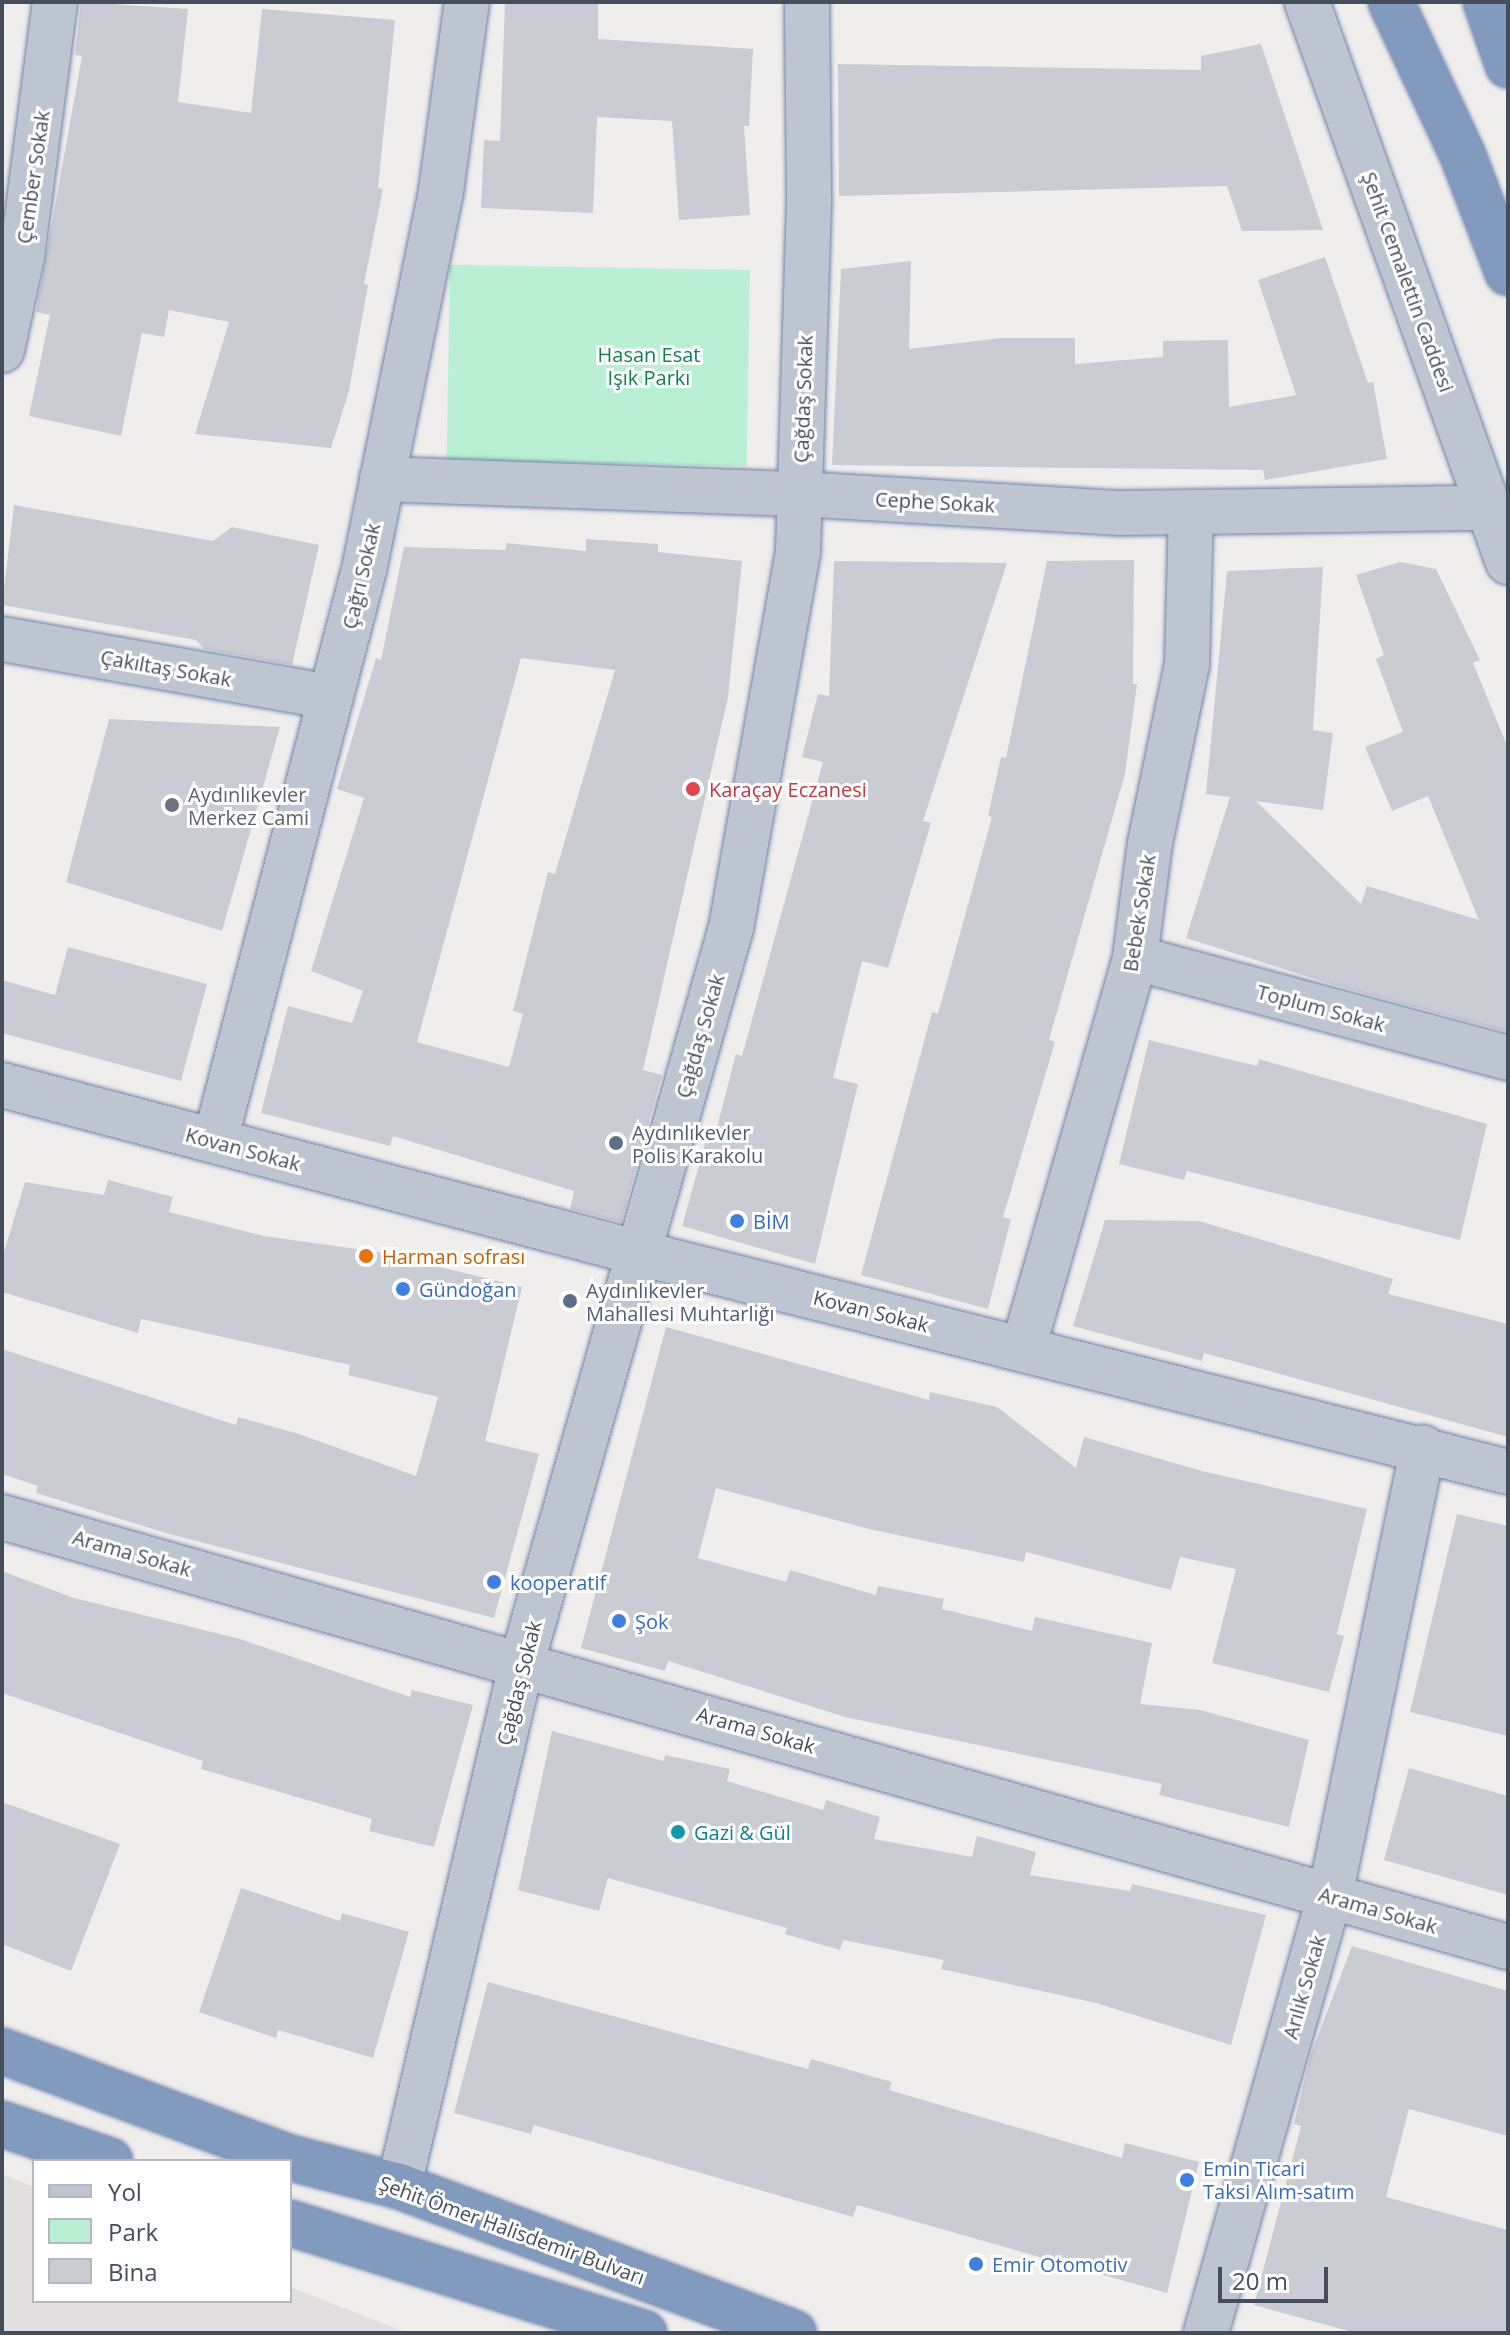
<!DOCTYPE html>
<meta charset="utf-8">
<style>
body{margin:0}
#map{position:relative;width:1510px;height:2335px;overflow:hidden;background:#f0eded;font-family:"Open Sans",sans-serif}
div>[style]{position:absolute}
.education>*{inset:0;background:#e1dfdf}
.green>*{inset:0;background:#b9f0d4;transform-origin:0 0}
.building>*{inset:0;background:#caccd3}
.roads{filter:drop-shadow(0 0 2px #6e85aa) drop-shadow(0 0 2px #6e85aa)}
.minor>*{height:44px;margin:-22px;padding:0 22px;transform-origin:22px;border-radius:22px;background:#bdc6d0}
.highway>*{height:44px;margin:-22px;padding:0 22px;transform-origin:22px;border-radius:22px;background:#839abf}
.dots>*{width:22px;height:22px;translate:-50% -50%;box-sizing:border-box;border:4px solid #fff;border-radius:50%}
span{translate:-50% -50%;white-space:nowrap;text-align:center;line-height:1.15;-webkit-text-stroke:6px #fff;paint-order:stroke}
.street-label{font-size:20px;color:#454f5c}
.park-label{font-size:20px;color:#137f54}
.health-label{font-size:20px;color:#be3a42}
.left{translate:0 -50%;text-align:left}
.worship-label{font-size:20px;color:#5b616d}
.service-label{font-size:20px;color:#4e5e75}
.shop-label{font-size:20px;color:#366cbe}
.food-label{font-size:20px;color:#c56008}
.culture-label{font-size:20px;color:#0d838f}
.frame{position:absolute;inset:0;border:4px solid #454f5c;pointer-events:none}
.legend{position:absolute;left:32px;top:2159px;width:260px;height:144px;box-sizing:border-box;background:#fff;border:2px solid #b5b9be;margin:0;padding:10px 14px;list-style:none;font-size:24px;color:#454f5c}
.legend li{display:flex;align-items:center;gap:16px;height:40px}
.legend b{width:40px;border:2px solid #b5b9be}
.scale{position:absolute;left:1218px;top:2267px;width:110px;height:36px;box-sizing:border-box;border:4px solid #454f5c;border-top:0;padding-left:10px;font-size:24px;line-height:28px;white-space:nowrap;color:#454f5c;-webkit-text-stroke:6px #fff;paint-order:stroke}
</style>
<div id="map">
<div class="education">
<div style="clip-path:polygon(2px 2174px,34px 2187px,34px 2301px,290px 2301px,290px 2287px,408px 2333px,2px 2333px)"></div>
</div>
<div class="green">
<div style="left:750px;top:270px;width:196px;height:300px;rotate:91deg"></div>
</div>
<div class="building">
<div style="clip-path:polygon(81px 2px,188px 9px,178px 102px,251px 113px,262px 9px,395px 20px,378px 188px,383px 189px,364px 284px,368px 285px,349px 391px,331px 448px,195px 434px,229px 322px,169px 310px,164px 337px,142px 333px,121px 436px,29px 416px,50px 315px,36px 312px,82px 56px,75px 55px)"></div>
<div style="clip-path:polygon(505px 2px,598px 2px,598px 39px,753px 49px,749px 126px,744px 126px,750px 215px,679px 220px,672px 121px,597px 117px,593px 213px,481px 208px,484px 140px,500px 141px)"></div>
<div style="clip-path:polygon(1261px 44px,1323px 230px,1242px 231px,1227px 186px,839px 196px,838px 64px,1201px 70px,1201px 56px)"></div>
<div style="clip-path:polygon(1325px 257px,1368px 383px,1373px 382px,1387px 459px,1265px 480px,1263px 470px,832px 465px,841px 269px,911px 261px,909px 349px,1001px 338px,1075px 338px,1075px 364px,1163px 357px,1163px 341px,1228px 340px,1229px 407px,1296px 395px,1258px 280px)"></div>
<div style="clip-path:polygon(14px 505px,213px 541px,232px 527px,319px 545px,292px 665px,204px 649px,196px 640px,2px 605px)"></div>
<div style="clip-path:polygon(evenodd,586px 539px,658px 544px,658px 552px,742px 561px,728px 697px,643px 1070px,662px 1075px,621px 1222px,570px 1209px,574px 1191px,393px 1136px,390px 1146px,261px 1113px,288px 1006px,352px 1023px,363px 991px,311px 971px,364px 798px,337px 789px,376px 658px,381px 660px,404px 547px,506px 550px,506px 543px,586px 551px,586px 539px,521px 658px,615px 670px,555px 874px,548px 872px,513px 1011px,523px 1014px,509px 1067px,417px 1042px,521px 658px)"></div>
<div style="clip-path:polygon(1134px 560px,1133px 684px,1137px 684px,1125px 774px,1049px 1040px,1055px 1042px,1003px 1217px,1011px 1219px,988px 1309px,861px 1275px,932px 1012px,938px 1014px,992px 817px,988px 816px,1001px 757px,1006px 758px,1047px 561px)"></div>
<div style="clip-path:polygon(834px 561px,1007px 563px,923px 821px,931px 823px,888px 968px,862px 961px,833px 1078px,858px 1084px,815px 1264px,682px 1226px,707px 1137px,714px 1139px,736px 1054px,742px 1056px,823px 762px,802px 757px,818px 694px,829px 696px)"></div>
<div style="clip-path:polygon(1400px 562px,1436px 569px,1480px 660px,1473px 663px,1508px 748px,1508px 1032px,1334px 985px,1186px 938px,1230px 797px,1206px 794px,1227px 571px,1323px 567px,1313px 730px,1333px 733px,1323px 810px,1256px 801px,1361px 904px,1367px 886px,1479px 920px,1428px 796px,1392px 811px,1365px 747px,1403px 732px,1376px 659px,1384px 655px,1356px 575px)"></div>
<div style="clip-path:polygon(109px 719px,280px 727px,222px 931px,66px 882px)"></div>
<div style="clip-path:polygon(68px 947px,207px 984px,181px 1081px,2px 1033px,2px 980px,55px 995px)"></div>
<div style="clip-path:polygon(1149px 1040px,1257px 1066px,1259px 1059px,1487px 1124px,1460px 1240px,1187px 1171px,1184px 1180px,1119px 1164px)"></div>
<div style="clip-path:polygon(108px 1180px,173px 1197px,169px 1212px,264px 1236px,378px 1252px,522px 1287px,485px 1441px,539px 1454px,494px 1618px,169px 1534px,36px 1493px,38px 1486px,2px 1474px,2px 1349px,236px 1425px,238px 1417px,296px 1433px,416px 1476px,438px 1397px,348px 1375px,350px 1365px,141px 1319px,138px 1333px,2px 1292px,2px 1259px,25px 1182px,104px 1195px)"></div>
<div style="clip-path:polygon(1105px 1220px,1199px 1221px,1393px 1279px,1388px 1294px,1508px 1324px,1508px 1437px,1204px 1353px,1202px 1361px,1073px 1326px)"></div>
<div style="clip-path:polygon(666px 1327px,929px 1400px,930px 1392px,997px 1407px,1076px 1468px,1084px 1437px,1202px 1471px,1367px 1509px,1337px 1634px,1344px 1636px,1329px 1692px,1212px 1663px,1236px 1569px,1180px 1557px,1171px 1590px,1026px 1552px,1024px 1562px,869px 1529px,716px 1488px,698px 1558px,786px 1582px,790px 1570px,876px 1595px,878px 1586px,944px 1599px,942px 1609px,1032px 1631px,1035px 1617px,1152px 1643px,1140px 1704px,1200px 1710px,1309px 1740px,1289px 1827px,1159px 1795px,1162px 1784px,845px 1717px,668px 1661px,665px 1671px,581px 1648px)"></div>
<div style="clip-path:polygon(1457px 1514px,1508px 1526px,1508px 1736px,1410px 1712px)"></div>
<div style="clip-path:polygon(2px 1571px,74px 1598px,240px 1639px,410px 1697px,412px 1690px,473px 1705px,434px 1847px,369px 1831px,372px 1819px,201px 1769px,203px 1761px,2px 1693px)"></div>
<div style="clip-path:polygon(552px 1731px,664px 1761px,665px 1755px,730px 1769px,727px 1781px,823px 1810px,826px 1800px,880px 1817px,874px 1839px,972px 1857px,977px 1836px,1036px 1852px,1030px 1875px,1130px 1891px,1132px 1884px,1266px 1915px,1231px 2045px,1096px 2003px,941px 1969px,944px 1960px,843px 1940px,840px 1950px,785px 1934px,787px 1928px,608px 1878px,599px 1911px,518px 1890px)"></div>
<div style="clip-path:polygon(1409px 1768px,1508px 1796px,1508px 1895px,1384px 1860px)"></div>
<div style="clip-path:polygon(2px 1802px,120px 1844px,71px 1971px,2px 1944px)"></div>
<div style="clip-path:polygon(241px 1888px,340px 1921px,342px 1913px,409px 1932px,373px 2058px,278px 2030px,276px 2038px,199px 2012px)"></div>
<div style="clip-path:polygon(1352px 1946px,1508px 1991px,1508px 2136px,1409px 2109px,1386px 2197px,1508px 2230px,1508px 2333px,1356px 2333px,1254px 2305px,1301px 2126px,1294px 2124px,1310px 2057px)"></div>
<div style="clip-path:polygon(488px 1982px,808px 2069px,811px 2059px,892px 2082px,889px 2090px,1122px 2158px,1125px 2143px,1199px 2162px,1167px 2293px,857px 2205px,853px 2217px,534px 2125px,531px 2134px,454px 2113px)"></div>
</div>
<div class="roads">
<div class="minor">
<div style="left:1307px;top:2px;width:595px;rotate:70.26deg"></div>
<div style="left:2px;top:350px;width:96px;rotate:-78deg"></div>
<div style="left:22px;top:256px;width:256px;rotate:-82.6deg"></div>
<div style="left:382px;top:479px;width:417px;rotate:2.1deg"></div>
<div style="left:799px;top:494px;width:322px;rotate:3.4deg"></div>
<div style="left:1120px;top:513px;width:369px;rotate:-0.8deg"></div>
<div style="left:2px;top:639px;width:334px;rotate:10deg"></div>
<div style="left:1135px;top:958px;width:386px;rotate:15deg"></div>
<div style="left:2px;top:1085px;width:659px;rotate:14.77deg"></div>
<div style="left:639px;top:1253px;width:896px;rotate:14.14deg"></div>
<div style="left:215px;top:1141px;width:590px;rotate:-75.38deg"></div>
<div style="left:364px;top:570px;width:387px;rotate:-78.5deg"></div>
<div style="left:441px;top:191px;width:191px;rotate:-82.2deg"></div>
<div style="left:1023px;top:1349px;width:407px;rotate:-74deg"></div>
<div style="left:1135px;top:958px;width:116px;rotate:-82.6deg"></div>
<div style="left:1150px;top:843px;width:183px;rotate:-78.3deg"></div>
<div style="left:1187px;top:664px;width:150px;rotate:-88.5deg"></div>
<div style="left:2px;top:1517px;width:1566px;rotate:15.94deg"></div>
<div style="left:399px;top:2186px;width:538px;rotate:-76.79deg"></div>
<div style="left:522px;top:1662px;width:763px;rotate:-74.11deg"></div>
<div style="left:731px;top:928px;width:382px;rotate:-79.9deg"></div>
<div style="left:798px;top:552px;width:356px;rotate:-88.2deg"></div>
<div style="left:809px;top:196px;width:194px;rotate:-90.6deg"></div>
<div style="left:1206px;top:2333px;width:454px;rotate:-74.2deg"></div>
<div style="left:1330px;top:1896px;width:458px;rotate:-78.3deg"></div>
</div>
<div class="highway">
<div style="left:1391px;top:2px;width:170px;rotate:64.9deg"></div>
<div style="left:1463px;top:156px;width:125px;rotate:69deg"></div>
<div style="left:1486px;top:2px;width:67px;rotate:70.8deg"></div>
<div style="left:2px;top:2051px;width:304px;rotate:20.4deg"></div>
<div style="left:287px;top:2157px;width:116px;rotate:14.5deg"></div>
<div style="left:399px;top:2186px;width:421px;rotate:20.4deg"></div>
<div style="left:2px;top:2124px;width:114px;rotate:18.9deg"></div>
<div style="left:290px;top:2223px;width:371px;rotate:17.3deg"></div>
</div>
</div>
<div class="dots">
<div style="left:693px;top:789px;background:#e0444e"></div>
<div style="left:172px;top:805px;background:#6b7280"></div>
<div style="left:616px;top:1143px;background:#5c6f8a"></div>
<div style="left:737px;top:1221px;background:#3f7fe0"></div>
<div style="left:366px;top:1256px;background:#e8710a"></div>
<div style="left:403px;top:1289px;background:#3f7fe0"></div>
<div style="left:570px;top:1301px;background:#5c6f8a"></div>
<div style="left:494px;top:1582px;background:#3f7fe0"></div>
<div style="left:619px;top:1621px;background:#3f7fe0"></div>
<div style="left:678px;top:1832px;background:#0f9aa8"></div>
<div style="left:1187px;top:2180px;background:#3f7fe0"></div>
<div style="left:976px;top:2264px;background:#3f7fe0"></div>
</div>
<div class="street-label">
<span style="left:33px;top:177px;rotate:-82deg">Çember Sokak</span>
<span style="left:1408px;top:282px;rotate:70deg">Şehit Cemalettin Caddesi</span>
<span style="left:803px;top:399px;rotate:-88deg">Çağdaş Sokak</span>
<span style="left:935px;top:502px;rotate:3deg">Cephe Sokak</span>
<span style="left:361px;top:576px;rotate:-77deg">Çağrı Sokak</span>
<span style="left:166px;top:668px;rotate:10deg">Çakıltaş Sokak</span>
<span style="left:1139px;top:913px;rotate:-81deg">Bebek Sokak</span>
<span style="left:1321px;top:1008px;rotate:15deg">Toplum Sokak</span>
<span style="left:700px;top:1036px;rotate:-74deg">Çağdaş Sokak</span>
<span style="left:243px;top:1149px;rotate:15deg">Kovan Sokak</span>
<span style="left:871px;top:1311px;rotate:14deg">Kovan Sokak</span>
<span style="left:132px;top:1553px;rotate:16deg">Arama Sokak</span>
<span style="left:519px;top:1683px;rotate:-76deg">Çağdaş Sokak</span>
<span style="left:756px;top:1730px;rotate:16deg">Arama Sokak</span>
<span style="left:1378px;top:1910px;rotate:16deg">Arama Sokak</span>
<span style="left:1304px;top:1987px;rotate:-74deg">Arılık Sokak</span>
<span style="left:512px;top:2230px;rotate:20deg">Şehit Ömer Halisdemir Bulvarı</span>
</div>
<div class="park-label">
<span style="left:649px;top:366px">Hasan Esat<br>Işık Parkı</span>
</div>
<div class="health-label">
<span class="left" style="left:709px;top:789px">Karaçay Eczanesi</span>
</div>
<div class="worship-label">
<span class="left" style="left:188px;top:806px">Aydınlıkevler<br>Merkez Cami</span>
</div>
<div class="service-label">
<span class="left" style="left:632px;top:1144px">Aydınlıkevler<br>Polis Karakolu</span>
<span class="left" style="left:586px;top:1302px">Aydınlıkevler<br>Mahallesi Muhtarlığı</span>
</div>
<div class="shop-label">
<span class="left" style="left:753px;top:1221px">BİM</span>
<span class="left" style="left:419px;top:1289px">Gündoğan</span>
<span class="left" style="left:510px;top:1582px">kooperatif</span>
<span class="left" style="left:635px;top:1621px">Şok</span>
<span class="left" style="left:1203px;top:2180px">Emin Ticari<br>Taksi Alım-satım</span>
<span class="left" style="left:992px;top:2264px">Emir Otomotiv</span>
</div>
<div class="food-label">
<span class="left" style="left:382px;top:1256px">Harman sofrası</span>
</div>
<div class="culture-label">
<span class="left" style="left:694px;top:1832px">Gazi &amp; Gül</span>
</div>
<div class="frame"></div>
<ul class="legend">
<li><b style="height:10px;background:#bdc6d0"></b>Yol</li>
<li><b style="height:22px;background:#b9f0d4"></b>Park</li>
<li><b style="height:22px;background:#caccd3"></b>Bina</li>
</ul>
<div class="scale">20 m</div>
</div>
